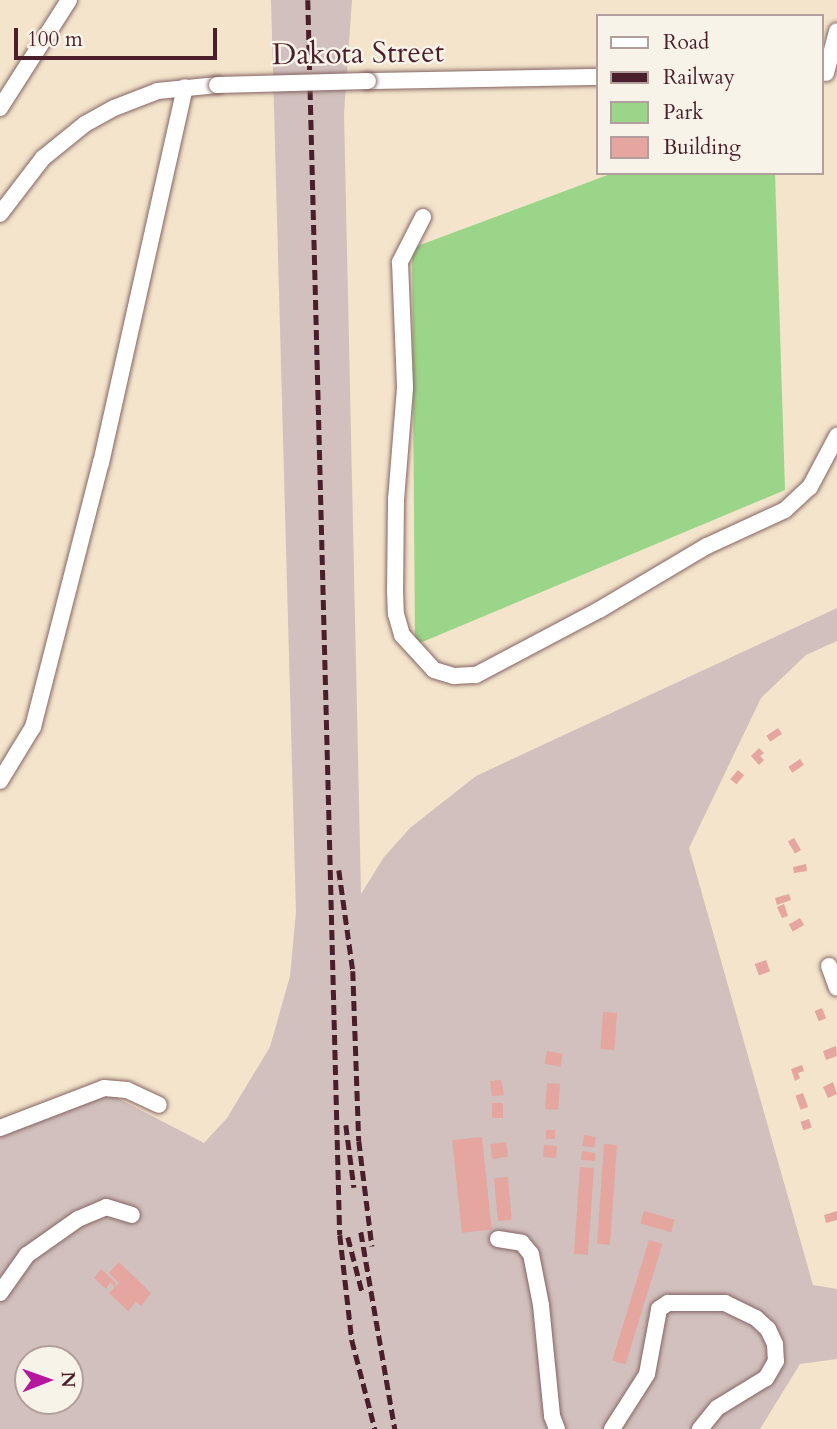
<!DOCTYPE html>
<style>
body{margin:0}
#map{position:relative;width:837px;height:1429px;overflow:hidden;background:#f3e4cb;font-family:Cardo,serif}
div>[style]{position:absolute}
.industrial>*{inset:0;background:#d1c0bd}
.green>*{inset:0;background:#9bd589}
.building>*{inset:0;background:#e4a69e;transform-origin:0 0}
.roads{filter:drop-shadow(0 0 2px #856463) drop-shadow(0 0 2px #856463)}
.minor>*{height:16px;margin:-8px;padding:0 8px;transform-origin:8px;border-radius:8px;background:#fff}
.rail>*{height:4.5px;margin-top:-2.25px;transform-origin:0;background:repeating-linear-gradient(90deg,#4a1f2b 0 10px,transparent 0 15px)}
.bridges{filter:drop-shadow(0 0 2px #856463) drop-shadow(0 0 2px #856463)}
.minor-bridge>*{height:16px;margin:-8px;padding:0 8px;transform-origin:8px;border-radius:8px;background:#fff}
span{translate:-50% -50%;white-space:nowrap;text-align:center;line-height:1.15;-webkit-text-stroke:5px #f7f3e8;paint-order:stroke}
.street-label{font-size:30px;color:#4a1f2b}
.legend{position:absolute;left:596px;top:14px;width:228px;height:161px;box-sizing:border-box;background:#f7f3e8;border:2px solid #b29e9c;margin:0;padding:9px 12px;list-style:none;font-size:21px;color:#4a1f2b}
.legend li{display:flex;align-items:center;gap:14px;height:35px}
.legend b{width:35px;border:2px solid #b29e9c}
.north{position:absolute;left:14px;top:1345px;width:70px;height:70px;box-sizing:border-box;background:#f7f3e8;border:2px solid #b29e9c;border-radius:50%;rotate:89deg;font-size:19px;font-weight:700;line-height:28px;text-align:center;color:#4a1f2b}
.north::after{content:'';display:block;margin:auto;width:24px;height:32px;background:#b5179e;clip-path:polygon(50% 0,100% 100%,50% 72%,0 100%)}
.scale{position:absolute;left:14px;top:28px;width:203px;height:32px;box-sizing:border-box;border:4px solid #4a1f2b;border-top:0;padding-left:9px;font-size:21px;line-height:24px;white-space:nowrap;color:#4a1f2b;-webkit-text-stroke:5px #f7f3e8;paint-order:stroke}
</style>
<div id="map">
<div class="industrial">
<div style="clip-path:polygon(evenodd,271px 0,352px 0,344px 114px,361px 894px,384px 857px,410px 828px,476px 776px,837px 608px,837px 641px,806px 655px,761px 698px,689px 848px,813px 1285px,837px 1289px,837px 1359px,800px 1364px,760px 1429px,0 1429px,0 1133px,102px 1090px,204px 1143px,227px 1118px,270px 1047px,290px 976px,296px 912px,271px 0,28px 1359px,70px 1359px,70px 1401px,28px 1401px,28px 1359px)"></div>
</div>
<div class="green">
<div style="clip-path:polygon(613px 173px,775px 173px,785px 490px,415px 645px,412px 248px)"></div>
</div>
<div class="building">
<div style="left:778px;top:728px;width:7px;height:14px;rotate:56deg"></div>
<div style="clip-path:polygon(759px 748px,764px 753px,760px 756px,764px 760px,759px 765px,751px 756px)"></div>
<div style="left:800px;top:759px;width:7px;height:14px;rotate:56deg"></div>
<div style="left:738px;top:770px;width:8px;height:12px;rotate:40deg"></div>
<div style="left:794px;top:838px;width:14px;height:7px;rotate:60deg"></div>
<div style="clip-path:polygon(806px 864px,807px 871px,794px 873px,793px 867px)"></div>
<div style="clip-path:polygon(789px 894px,791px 900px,777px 905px,775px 898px)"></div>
<div style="clip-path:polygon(784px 904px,788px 916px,782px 918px,777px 907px)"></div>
<div style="left:800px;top:918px;width:8px;height:13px;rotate:60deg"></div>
<div style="left:766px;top:960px;width:12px;height:12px;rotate:70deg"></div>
<div style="left:822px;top:1008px;width:11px;height:8px;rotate:68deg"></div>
<div style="left:603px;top:1012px;width:14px;height:37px;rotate:4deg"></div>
<div style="clip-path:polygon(836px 1046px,837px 1056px,826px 1060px,823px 1051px)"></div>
<div style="left:547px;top:1051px;width:16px;height:13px;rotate:11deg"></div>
<div style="clip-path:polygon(802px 1065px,804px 1071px,798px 1073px,800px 1078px,795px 1081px,791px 1069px)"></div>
<div style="clip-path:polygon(501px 1080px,504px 1095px,492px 1096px,490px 1081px)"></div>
<div style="clip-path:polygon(833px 1082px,837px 1094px,828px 1098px,823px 1087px)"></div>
<div style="left:547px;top:1083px;width:13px;height:26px;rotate:4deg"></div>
<div style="left:803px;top:1093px;width:15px;height:8px;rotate:70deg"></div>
<div style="left:492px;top:1103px;width:11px;height:15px"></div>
<div style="left:809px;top:1119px;width:9px;height:9px;rotate:72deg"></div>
<div style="left:546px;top:1130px;width:9px;height:9px"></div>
<div style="left:584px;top:1135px;width:12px;height:11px;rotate:9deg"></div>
<div style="left:482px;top:1137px;width:93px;height:30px;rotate:84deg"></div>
<div style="left:506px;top:1142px;width:15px;height:16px;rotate:82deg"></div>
<div style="left:604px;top:1144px;width:13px;height:100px;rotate:4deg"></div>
<div style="left:544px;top:1145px;width:13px;height:12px;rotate:4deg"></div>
<div style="clip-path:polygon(582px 1151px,595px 1153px,595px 1161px,581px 1160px)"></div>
<div style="left:580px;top:1167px;width:14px;height:87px;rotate:4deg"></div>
<div style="left:508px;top:1177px;width:43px;height:14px;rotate:85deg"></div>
<div style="left:644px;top:1211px;width:32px;height:13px;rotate:16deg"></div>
<div style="clip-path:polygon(837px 1211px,837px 1220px,826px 1223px,824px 1215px)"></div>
<div style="left:649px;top:1240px;width:14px;height:126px;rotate:17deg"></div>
<div style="clip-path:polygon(119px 1262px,151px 1293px,141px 1306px,136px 1302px,128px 1311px,109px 1293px,115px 1287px,110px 1282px,106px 1289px,94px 1278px,101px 1269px,116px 1283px,115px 1287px,119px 1283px,109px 1273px)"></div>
</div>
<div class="roads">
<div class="minor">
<div style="left:826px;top:73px;width:43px;rotate:-75.3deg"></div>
<div style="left:368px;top:81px;width:229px;rotate:-1deg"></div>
<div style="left:0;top:108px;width:128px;rotate:-57.4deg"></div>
<div style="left:0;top:214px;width:71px;rotate:-52.5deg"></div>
<div style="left:43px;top:158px;width:54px;rotate:-39deg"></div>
<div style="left:85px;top:124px;width:33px;rotate:-29deg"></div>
<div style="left:114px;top:108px;width:47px;rotate:-21.1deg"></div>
<div style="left:158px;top:91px;width:59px;rotate:-5.8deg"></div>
<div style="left:423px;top:217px;width:51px;rotate:117.1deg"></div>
<div style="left:400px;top:262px;width:126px;rotate:87.7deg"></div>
<div style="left:405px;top:388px;width:111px;rotate:94.6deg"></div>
<div style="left:396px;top:499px;width:91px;rotate:90.6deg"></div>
<div style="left:395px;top:590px;width:24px;rotate:88deg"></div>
<div style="left:396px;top:614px;width:22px;rotate:74deg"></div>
<div style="left:402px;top:635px;width:47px;rotate:47.6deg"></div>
<div style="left:434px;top:670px;width:21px;rotate:17deg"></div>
<div style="left:454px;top:676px;width:22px;rotate:-3deg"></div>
<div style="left:476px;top:675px;width:139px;rotate:-27.9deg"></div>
<div style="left:599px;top:610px;width:126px;rotate:-30.7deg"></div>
<div style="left:707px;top:546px;width:86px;rotate:-24.8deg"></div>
<div style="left:785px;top:510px;width:34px;rotate:-43deg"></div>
<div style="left:810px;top:487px;width:58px;rotate:-62.1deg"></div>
<div style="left:0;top:781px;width:63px;rotate:-58.6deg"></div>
<div style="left:33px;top:727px;width:273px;rotate:-75.6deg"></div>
<div style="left:101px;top:463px;width:385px;rotate:-77.4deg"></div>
<div style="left:829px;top:966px;width:23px;rotate:70deg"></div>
<div style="left:0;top:1128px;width:111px;rotate:-21deg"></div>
<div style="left:104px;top:1088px;width:23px;rotate:5deg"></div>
<div style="left:127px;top:1090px;width:35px;rotate:25deg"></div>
<div style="left:498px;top:1239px;width:24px;rotate:9deg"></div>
<div style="left:522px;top:1243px;width:14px;rotate:51deg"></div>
<div style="left:531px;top:1254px;width:52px;rotate:78.9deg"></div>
<div style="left:541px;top:1305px;width:112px;rotate:84.3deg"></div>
<div style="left:552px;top:1416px;width:14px;rotate:69deg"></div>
<div style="left:0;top:1293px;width:47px;rotate:-54.6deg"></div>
<div style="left:27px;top:1255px;width:62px;rotate:-35.2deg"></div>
<div style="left:78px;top:1219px;width:30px;rotate:-23deg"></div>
<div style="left:106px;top:1207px;width:27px;rotate:17deg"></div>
<div style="left:612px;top:1429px;width:65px;rotate:-57.5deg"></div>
<div style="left:647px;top:1374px;width:66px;rotate:-79.5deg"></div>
<div style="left:659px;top:1309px;width:11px;rotate:-34deg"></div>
<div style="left:668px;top:1303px;width:57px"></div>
<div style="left:725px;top:1303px;width:34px;rotate:26deg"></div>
<div style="left:756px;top:1318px;width:16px;rotate:43deg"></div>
<div style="left:768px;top:1329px;width:17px;rotate:65deg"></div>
<div style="left:775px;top:1344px;width:17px;rotate:87deg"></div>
<div style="left:776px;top:1361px;width:20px;rotate:120deg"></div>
<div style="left:766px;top:1378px;width:57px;rotate:148.5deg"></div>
<div style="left:717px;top:1408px;width:27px;rotate:129deg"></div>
</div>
</div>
<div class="rail">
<div style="left:308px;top:0;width:1235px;rotate:88.52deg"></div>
<div style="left:340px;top:1235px;width:106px;rotate:83.5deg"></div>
<div style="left:352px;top:1340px;width:92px;rotate:75.5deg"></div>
<div style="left:339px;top:870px;width:102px;rotate:82.1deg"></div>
<div style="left:353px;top:971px;width:170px;rotate:88deg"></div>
<div style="left:359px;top:1141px;width:106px;rotate:82.9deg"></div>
<div style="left:346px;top:1125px;width:63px;rotate:82.6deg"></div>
<div style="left:361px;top:1232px;width:200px;rotate:80.2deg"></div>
<div style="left:348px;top:1237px;width:56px;rotate:75.5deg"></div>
</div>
<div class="bridges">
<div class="minor-bridge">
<div style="left:217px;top:85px;width:151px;rotate:-1.5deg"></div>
</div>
</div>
<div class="street-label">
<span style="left:358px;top:54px;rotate:-1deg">Dakota Street</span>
</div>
<ul class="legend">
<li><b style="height:9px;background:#fff"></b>Road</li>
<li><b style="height:9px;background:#4a1f2b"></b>Railway</li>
<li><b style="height:19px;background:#9bd589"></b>Park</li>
<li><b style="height:19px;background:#e4a69e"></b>Building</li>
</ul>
<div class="north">N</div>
<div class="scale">100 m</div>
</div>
